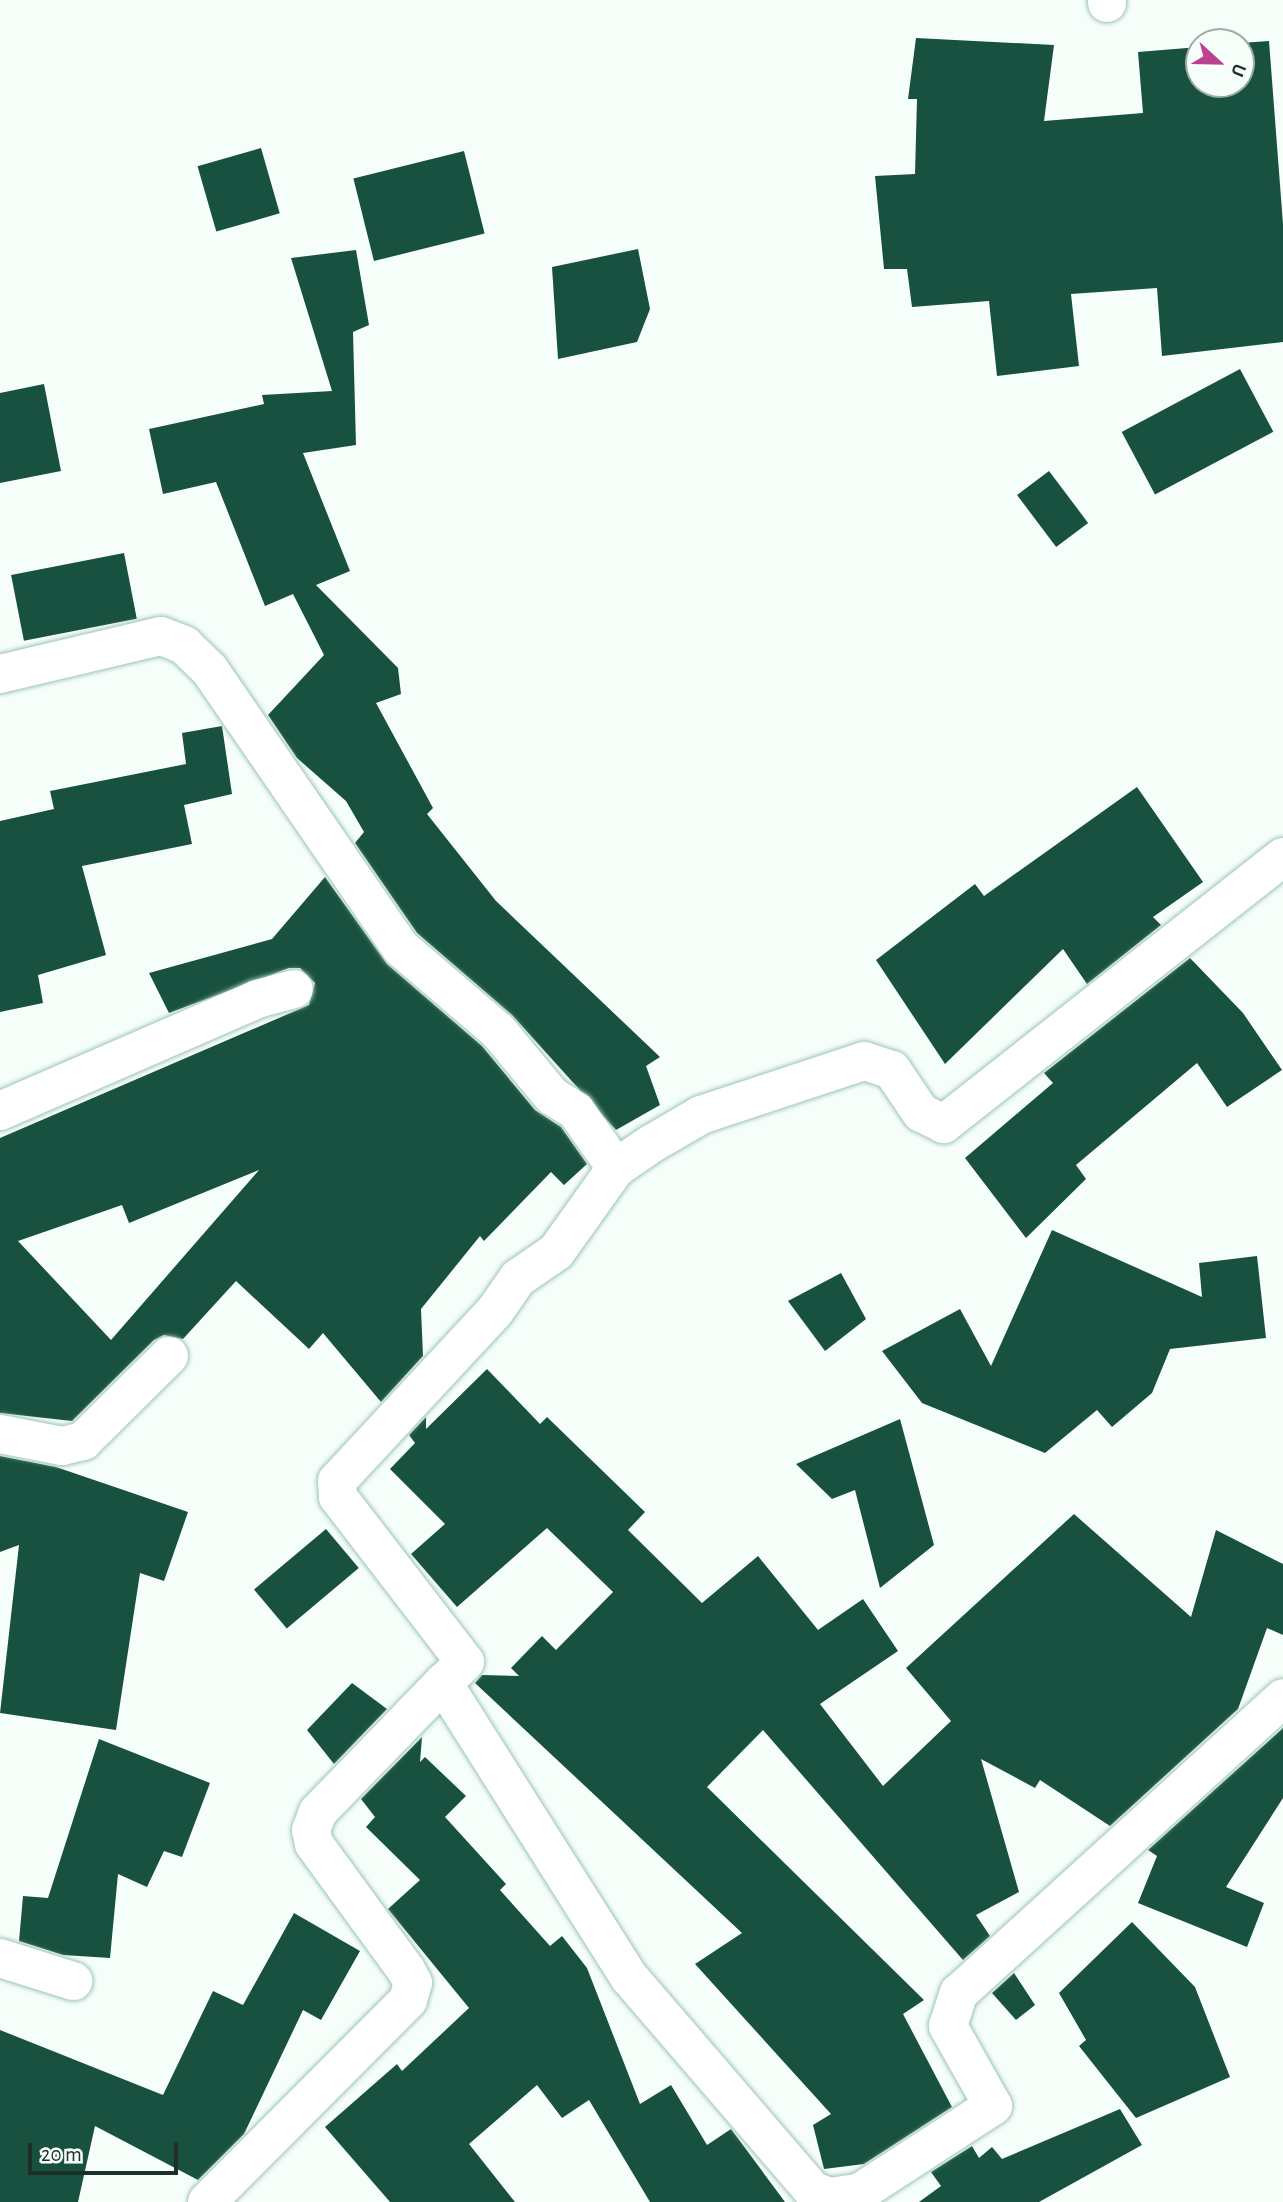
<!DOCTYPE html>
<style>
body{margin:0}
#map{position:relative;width:1283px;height:2202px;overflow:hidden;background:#f6fefa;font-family:"Alegreya Sans",sans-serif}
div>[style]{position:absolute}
.building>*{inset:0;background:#195140;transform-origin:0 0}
.roads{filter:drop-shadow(0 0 2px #9cc5b4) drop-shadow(0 0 2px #9cc5b4)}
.minor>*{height:38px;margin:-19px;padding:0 19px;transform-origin:19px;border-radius:19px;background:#fff}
span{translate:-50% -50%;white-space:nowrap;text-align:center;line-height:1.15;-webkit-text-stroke:7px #f6fefa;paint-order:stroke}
.north{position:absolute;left:1185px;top:28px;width:70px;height:70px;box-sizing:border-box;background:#f6fefa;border:2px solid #a0aba6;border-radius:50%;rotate:112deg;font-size:19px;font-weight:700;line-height:28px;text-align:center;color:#1e2e28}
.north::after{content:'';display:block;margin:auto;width:24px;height:32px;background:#bc4192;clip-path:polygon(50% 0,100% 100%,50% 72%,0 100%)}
.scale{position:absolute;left:28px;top:2143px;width:150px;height:32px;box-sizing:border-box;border:4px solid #1e2e28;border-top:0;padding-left:9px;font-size:21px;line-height:24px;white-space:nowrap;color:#1e2e28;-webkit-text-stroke:5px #f6fefa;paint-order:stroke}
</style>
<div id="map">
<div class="building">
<div style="clip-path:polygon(916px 38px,1054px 45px,1044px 121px,1143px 113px,1138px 52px,1199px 47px,1199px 84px,1241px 84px,1241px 43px,1269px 41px,1283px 224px,1283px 342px,1162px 356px,1157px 288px,1071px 294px,1079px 366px,997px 376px,989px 301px,912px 307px,907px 269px,884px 269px,875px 176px,915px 174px,917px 99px,908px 99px)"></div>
<div style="left:261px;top:148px;width:68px;height:66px;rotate:74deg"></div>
<div style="left:464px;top:151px;width:85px;height:114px;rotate:76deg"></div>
<div style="clip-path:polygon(638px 249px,650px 309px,637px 342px,558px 359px,552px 267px)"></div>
<div style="clip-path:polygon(356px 250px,369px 325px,353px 332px,356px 445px,303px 453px,350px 571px,316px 585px,398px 668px,401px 694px,376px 703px,433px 808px,427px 814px,496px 901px,660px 1057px,646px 1066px,660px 1105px,616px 1130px,512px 1015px,417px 933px,355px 843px,364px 832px,346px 801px,297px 758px,268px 715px,324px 655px,293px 594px,265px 606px,216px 482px,163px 494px,149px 429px,264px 404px,262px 395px,332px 391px,291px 258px)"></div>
<div style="left:1240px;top:369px;width:71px;height:134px;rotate:62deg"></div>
<div style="clip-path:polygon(44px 384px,61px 471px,0 483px,0 393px)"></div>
<div style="left:1049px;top:471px;width:65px;height:40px;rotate:53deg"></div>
<div style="left:124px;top:553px;width:67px;height:115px;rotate:79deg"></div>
<div style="clip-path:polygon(222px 726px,232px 794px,184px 805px,192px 844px,82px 866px,106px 955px,38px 975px,43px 1003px,0 1012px,0 821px,54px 809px,50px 791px,186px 764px,182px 733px)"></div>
<div style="clip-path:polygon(1137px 787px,1203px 882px,1153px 917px,1161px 925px,1087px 984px,1063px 949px,945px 1064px,876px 960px,975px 884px,984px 896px)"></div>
<div style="clip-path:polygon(evenodd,325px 877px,387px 964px,482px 1046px,535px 1110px,561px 1127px,587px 1164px,564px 1185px,551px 1172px,484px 1241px,480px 1236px,421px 1309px,423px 1356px,381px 1402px,323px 1333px,309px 1349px,236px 1281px,183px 1339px,164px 1335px,154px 1340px,72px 1421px,0 1413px,0 1138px,309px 1005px,315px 983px,300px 968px,289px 968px,169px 1013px,149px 973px,272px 939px,325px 877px,259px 1170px,111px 1340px,18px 1241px,122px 1205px,129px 1223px,259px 1170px)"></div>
<div style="clip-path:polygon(1190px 958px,1243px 1013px,1282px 1070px,1227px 1107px,1197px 1063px,1076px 1165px,1086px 1179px,1026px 1238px,965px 1158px,1053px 1083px,1044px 1073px)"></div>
<div style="clip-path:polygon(1052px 1230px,1202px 1297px,1199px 1263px,1257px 1256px,1266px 1338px,1170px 1349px,1152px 1393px,1112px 1427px,1097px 1410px,1045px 1453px,922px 1403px,882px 1351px,960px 1309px,991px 1366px)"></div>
<div style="clip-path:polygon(841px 1273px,866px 1319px,825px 1351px,788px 1301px)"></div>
<div style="clip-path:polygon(487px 1369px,540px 1424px,547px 1417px,645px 1512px,628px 1530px,702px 1603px,758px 1556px,818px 1630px,863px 1599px,898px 1651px,820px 1704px,883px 1786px,951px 1721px,906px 1668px,1074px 1514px,1191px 1617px,1216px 1530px,1283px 1564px,1283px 1635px,1267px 1628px,1238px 1709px,1110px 1826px,1040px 1780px,1035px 1788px,981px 1759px,1019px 1892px,976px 1915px,990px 1936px,963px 1960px,763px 1730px,707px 1787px,924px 2000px,903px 2014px,952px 2107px,864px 2164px,824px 2169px,813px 2125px,831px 2114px,695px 1964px,742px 1933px,475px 1683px,482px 1675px,519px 1676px,511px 1668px,542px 1636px,556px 1650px,613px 1592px,547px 1528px,457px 1607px,411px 1554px,445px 1524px,390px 1469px,415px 1443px,409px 1435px,426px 1417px,426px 1429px)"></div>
<div style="clip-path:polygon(900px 1419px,934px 1545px,880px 1588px,855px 1490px,832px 1499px,796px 1464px)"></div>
<div style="clip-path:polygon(0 1456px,56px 1467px,188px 1512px,164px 1581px,140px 1573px,116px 1730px,0 1713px,19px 1545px,0 1552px)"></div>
<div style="left:326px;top:1529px;width:51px;height:94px;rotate:50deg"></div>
<div style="clip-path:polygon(352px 1683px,387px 1709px,334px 1764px,307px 1730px)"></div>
<div style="clip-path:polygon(1283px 1728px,1283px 1798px,1226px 1887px,1264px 1903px,1247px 1947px,1138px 1903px,1157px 1856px,1148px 1850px)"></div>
<div style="clip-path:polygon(422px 1737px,420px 1762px,425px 1757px,466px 1796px,445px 1817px,506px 1884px,500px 1890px,550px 1946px,562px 1936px,587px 1968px,640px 2104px,671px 2085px,707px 2145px,731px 2129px,785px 2202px,650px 2202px,589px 2100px,562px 2118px,537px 2085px,469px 2144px,515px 2202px,390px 2202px,325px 2127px,397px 2064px,402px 2071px,469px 2008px,388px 1909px,420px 1880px,366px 1827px,375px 1817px,361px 1799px)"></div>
<div style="clip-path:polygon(99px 1739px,210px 1783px,182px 1857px,164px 1851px,147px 1887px,118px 1874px,110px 1958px,63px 1955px,19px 1941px,23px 1896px,48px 1898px)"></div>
<div style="clip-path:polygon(294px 1913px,360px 1951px,321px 2020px,303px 2010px,244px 2134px,198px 2180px,95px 2126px,78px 2202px,0 2202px,0 2030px,163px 2095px,213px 1991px,243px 2005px)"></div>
<div style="clip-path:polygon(1132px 1922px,1195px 1987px,1230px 2077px,1136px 2118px,1079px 2046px,1086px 2040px,1059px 1993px)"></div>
<div style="clip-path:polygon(1014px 1973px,1035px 2005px,1016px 2020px,992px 1993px)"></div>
<div style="clip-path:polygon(1120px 2109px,1142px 2145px,1039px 2202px,919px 2202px,941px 2186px,931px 2172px,972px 2146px,979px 2158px,992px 2147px,1002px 2159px)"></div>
</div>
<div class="roads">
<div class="minor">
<div style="left:1107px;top:0;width:3px;rotate:90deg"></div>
<div style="left:0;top:674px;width:165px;rotate:-13.3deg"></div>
<div style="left:161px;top:636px;width:25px;rotate:21deg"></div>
<div style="left:184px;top:645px;width:35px;rotate:44deg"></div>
<div style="left:209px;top:669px;width:339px;rotate:55.5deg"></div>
<div style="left:401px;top:948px;width:128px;rotate:40.6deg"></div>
<div style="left:498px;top:1031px;width:85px;rotate:50.3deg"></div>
<div style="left:552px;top:1096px;width:28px;rotate:32deg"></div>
<div style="left:576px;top:1111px;width:70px;rotate:54.9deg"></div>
<div style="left:1283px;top:857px;width:432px;rotate:141.8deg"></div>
<div style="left:944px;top:1124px;width:25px;rotate:-154deg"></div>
<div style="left:921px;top:1113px;width:52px;rotate:-124deg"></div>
<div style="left:892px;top:1070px;width:29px;rotate:-162deg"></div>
<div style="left:864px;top:1061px;width:172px;rotate:161.7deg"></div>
<div style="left:701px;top:1115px;width:58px;rotate:149.9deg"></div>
<div style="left:651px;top:1144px;width:42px;rotate:145.6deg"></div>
<div style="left:616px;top:1168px;width:103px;rotate:125.5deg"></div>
<div style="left:556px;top:1252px;width:46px;rotate:145.6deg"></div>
<div style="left:518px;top:1278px;width:40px;rotate:124.9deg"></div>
<div style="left:495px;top:1311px;width:232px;rotate:132.9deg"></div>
<div style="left:337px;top:1481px;width:16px;rotate:86deg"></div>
<div style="left:338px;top:1497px;width:208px;rotate:52.4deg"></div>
<div style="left:465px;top:1662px;width:30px;rotate:136deg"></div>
<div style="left:443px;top:1683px;width:348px;rotate:57.7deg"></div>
<div style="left:629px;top:1977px;width:281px;rotate:49.3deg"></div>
<div style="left:812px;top:2190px;width:18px;rotate:22deg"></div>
<div style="left:829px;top:2197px;width:30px;rotate:-8deg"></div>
<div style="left:859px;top:2193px;width:160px;rotate:-33deg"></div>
<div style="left:993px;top:2106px;width:92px;rotate:-119.4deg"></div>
<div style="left:948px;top:2026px;width:35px;rotate:-72deg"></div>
<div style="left:959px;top:1993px;width:438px;rotate:-42.3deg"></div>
<div style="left:0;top:1111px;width:280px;rotate:-23.5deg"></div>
<div style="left:257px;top:999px;width:38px;rotate:-15deg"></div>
<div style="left:0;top:1434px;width:63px;rotate:11deg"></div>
<div style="left:62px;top:1446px;width:22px;rotate:-13deg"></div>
<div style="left:83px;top:1441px;width:121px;rotate:-44.7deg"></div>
<div style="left:0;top:1958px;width:77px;rotate:17.5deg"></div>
<div style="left:207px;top:2202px;width:285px;rotate:-45.1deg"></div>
<div style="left:408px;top:2000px;width:18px;rotate:-74deg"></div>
<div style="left:413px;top:1983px;width:15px;rotate:-118deg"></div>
<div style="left:406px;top:1970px;width:156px;rotate:-126.1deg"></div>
<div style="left:314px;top:1844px;width:14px;rotate:-102deg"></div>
<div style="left:311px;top:1830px;width:19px;rotate:-69deg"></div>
<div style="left:318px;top:1812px;width:180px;rotate:-45.9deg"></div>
</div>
</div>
<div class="north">U</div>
<div class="scale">20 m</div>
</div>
